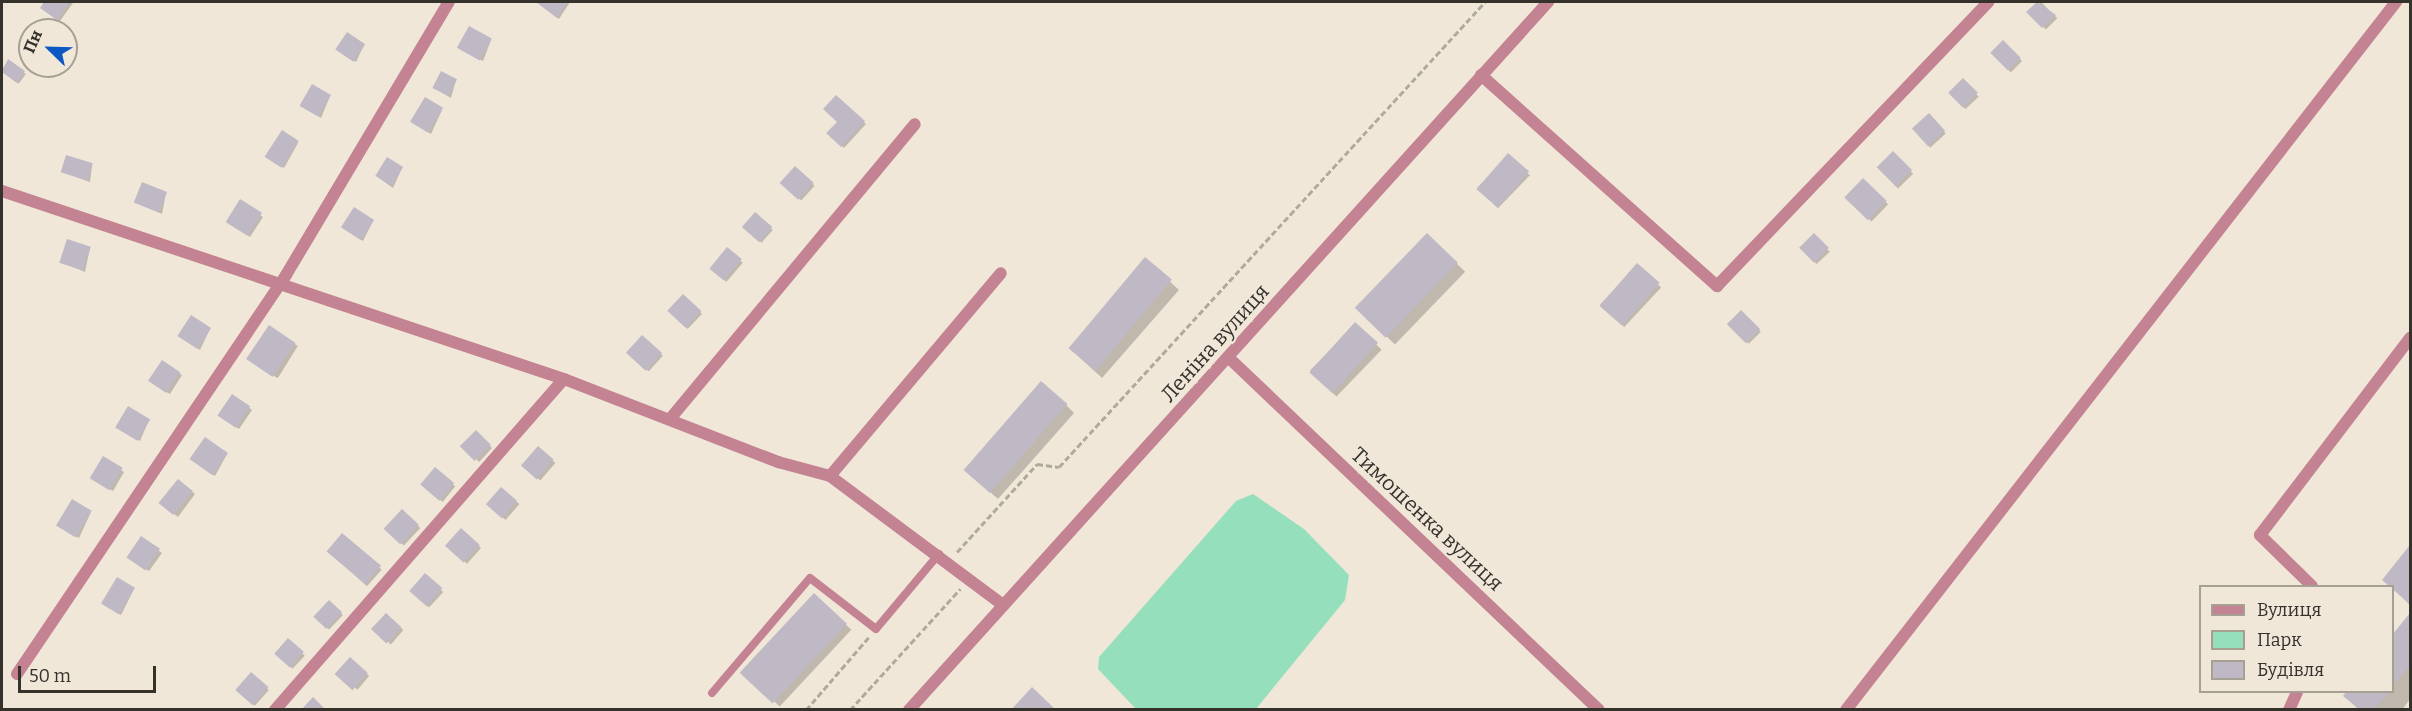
<!DOCTYPE html>
<meta charset="utf-8">
<style>
body{margin:0}
#map{position:relative;width:2412px;height:711px;overflow:hidden;background:#f0e7d9;font-family:Bitter,serif}
div>[style]{position:absolute}
.green>*{inset:0;background:#96dfbc}
.shadow>*{inset:0;background:#0003;transform-origin:0 0}
.building>*{inset:0;background:#bfb8c5;transform-origin:0 0}
.path>*{height:3px;margin-top:-1.5px;transform-origin:0;background:repeating-linear-gradient(90deg,#b0a99e 0 6px,transparent 0 9px)}
.service>*{height:8px;margin:-4px;padding:0 4px;transform-origin:4px;border-radius:4px;background:#c48392}
.minor>*{height:12px;margin:-6px;padding:0 6px;transform-origin:6px;border-radius:6px;background:#c48392}
.tertiary>*{height:12px;margin:-6px;padding:0 6px;transform-origin:6px;border-radius:6px;background:#c48392}
span{translate:-50% -50%;white-space:nowrap;text-align:center;line-height:1.15;-webkit-text-stroke:4.5px #f0e7d9;paint-order:stroke}
.street-label{font-size:21px;color:#35322c}
.frame{position:absolute;inset:0;border:3px solid #35322c;pointer-events:none}
.legend{position:absolute;left:2199px;top:585px;width:195px;height:108px;box-sizing:border-box;background:#f0e7d9;border:2px solid #a59f94;margin:0;padding:8px 10px;list-style:none;font-size:18px;color:#35322c}
.legend li{display:flex;align-items:center;gap:12px;height:30px}
.legend b{width:30px;border:2px solid #a59f94}
.north{position:absolute;left:18px;top:18px;width:60px;height:60px;box-sizing:border-box;background:#f0e7d9;border:2px solid #a59f94;border-radius:50%;rotate:293deg;font-size:16px;font-weight:700;line-height:24px;text-align:center;color:#35322c}
.north::after{content:'';display:block;margin:auto;width:21px;height:27px;background:#0c58c2;clip-path:polygon(50% 0,100% 100%,50% 72%,0 100%)}
.scale{position:absolute;left:18px;top:666px;width:138px;height:27px;box-sizing:border-box;border:3px solid #35322c;border-top:0;padding-left:8px;font-size:18px;line-height:21px;white-space:nowrap;color:#35322c;-webkit-text-stroke:4px #f0e7d9;paint-order:stroke}
</style>
<div id="map">
<div class="green">
<div style="clip-path:polygon(1253px 494px,1304px 529px,1349px 575px,1345px 600px,1256px 709px,1136px 709px,1098px 669px,1099px 657px,1236px 501px)"></div>
</div>
<div class="shadow">
<div style="clip-path:polygon(46px 2px,72px 2px,73px 3px,60px 21px,41px 8px)"></div>
<div style="clip-path:polygon(537px 2px,570px 2px,559px 19px)"></div>
<div style="left:2041px;top:2px;width:23px;height:16px;rotate:45deg"></div>
<div style="clip-path:polygon(491px 40px,483px 61px,461px 50px)"></div>
<div style="left:2003px;top:42px;width:27px;height:16px;rotate:45deg"></div>
<div style="clip-path:polygon(364px 45px,356px 62px,339px 51px)"></div>
<div style="left:8px;top:61px;width:22px;height:12px;rotate:36deg"></div>
<div style="clip-path:polygon(456px 80px,451px 98px,434px 88px)"></div>
<div style="left:1963px;top:80px;width:23px;height:18px;rotate:47deg"></div>
<div style="clip-path:polygon(330px 96px,321px 118px,304px 108px)"></div>
<div style="clip-path:polygon(836px 97px,866px 124px,844px 148px,828px 133px,839px 122px)"></div>
<div style="clip-path:polygon(442px 110px,431px 134px,414px 123px)"></div>
<div style="left:1929px;top:115px;width:25px;height:21px;rotate:48deg"></div>
<div style="clip-path:polygon(298px 143px,284px 168px,268px 158px)"></div>
<div style="left:1893px;top:153px;width:29px;height:21px;rotate:46deg"></div>
<div style="left:1509px;top:155px;width:29px;height:46px;rotate:44deg"></div>
<div style="clip-path:polygon(92px 165px,90px 182px,62px 172px)"></div>
<div style="clip-path:polygon(402px 168px,393px 188px,379px 178px)"></div>
<div style="left:796px;top:169px;width:25px;height:20px;rotate:42deg"></div>
<div style="left:1863px;top:180px;width:35px;height:24px;rotate:44deg"></div>
<div style="clip-path:polygon(166px 193px,162px 214px,135px 202px)"></div>
<div style="clip-path:polygon(240px 201px,263px 217px,250px 237px,229px 224px)"></div>
<div style="left:755px;top:214px;width:24px;height:17px;rotate:42deg"></div>
<div style="clip-path:polygon(373px 221px,363px 241px,346px 229px)"></div>
<div style="left:1427px;top:235px;width:53px;height:101px;rotate:44deg"></div>
<div style="left:1814px;top:235px;width:23px;height:18px;rotate:47deg"></div>
<div style="clip-path:polygon(90px 248px,85px 272px,61px 262px)"></div>
<div style="left:727px;top:249px;width:21px;height:25px;rotate:41deg"></div>
<div style="clip-path:polygon(1146px 259px,1179px 290px,1102px 378px,1077px 355px)"></div>
<div style="left:1637px;top:265px;width:33px;height:54px;rotate:43deg"></div>
<div style="left:683px;top:296px;width:26px;height:21px;rotate:43deg"></div>
<div style="left:1741px;top:312px;width:28px;height:17px;rotate:45deg"></div>
<div style="left:1355px;top:324px;width:37px;height:65px;rotate:44deg"></div>
<div style="left:269px;top:328px;width:34px;height:38px;rotate:32deg"></div>
<div style="clip-path:polygon(210px 329px,200px 350px,182px 338px)"></div>
<div style="left:642px;top:337px;width:28px;height:21px;rotate:42deg"></div>
<div style="clip-path:polygon(163px 362px,182px 375px,170px 394px,153px 383px)"></div>
<div style="clip-path:polygon(233px 396px,252px 410px,239px 429px,222px 418px)"></div>
<div style="clip-path:polygon(1066px 405px,1074px 413px,998px 499px,973px 477px)"></div>
<div style="clip-path:polygon(149px 420px,140px 441px,119px 429px)"></div>
<div style="left:476px;top:433px;width:22px;height:19px;rotate:43deg"></div>
<div style="left:538px;top:448px;width:23px;height:23px;rotate:41deg"></div>
<div style="clip-path:polygon(227px 454px,215px 476px,194px 461px)"></div>
<div style="clip-path:polygon(103px 458px,124px 472px,113px 491px,94px 480px)"></div>
<div style="left:435px;top:470px;width:26px;height:20px;rotate:39deg"></div>
<div style="clip-path:polygon(178px 481px,195px 494px,178px 517px,164px 506px)"></div>
<div style="left:502px;top:489px;width:23px;height:21px;rotate:41deg"></div>
<div style="left:402px;top:511px;width:25px;height:24px;rotate:43deg"></div>
<div style="clip-path:polygon(91px 512px,79px 538px,61px 528px)"></div>
<div style="left:461px;top:530px;width:27px;height:21px;rotate:42deg"></div>
<div style="left:343px;top:535px;width:52px;height:22px;rotate:42deg"></div>
<div style="clip-path:polygon(141px 538px,162px 553px,149px 571px,130px 559px)"></div>
<div style="clip-path:polygon(2410px 547px,2410px 605px,2384px 580px)"></div>
<div style="left:425px;top:575px;width:25px;height:21px;rotate:43deg"></div>
<div style="clip-path:polygon(134px 589px,121px 615px,105px 605px)"></div>
<div style="left:814px;top:595px;width:51px;height:105px;rotate:43deg"></div>
<div style="left:329px;top:602px;width:19px;height:20px;rotate:43deg"></div>
<div style="left:386px;top:615px;width:23px;height:19px;rotate:41deg"></div>
<div style="clip-path:polygon(2410px 615px,2410px 699px,2402px 710px,2359px 710px,2345px 695px,2348px 692px,2392px 692px,2392px 637px)"></div>
<div style="left:288px;top:640px;width:23px;height:18px;rotate:43deg"></div>
<div style="left:350px;top:660px;width:25px;height:18px;rotate:40deg"></div>
<div style="left:251px;top:674px;width:24px;height:21px;rotate:42deg"></div>
</div>
<div class="building">
<div style="clip-path:polygon(44px 2px,70px 2px,57px 20px,40px 8px)"></div>
<div style="clip-path:polygon(536px 2px,567px 2px,557px 18px)"></div>
<div style="clip-path:polygon(2037px 2px,2056px 15px,2042px 28px,2026px 12px)"></div>
<div style="left:469px;top:26px;width:26px;height:25px;rotate:29deg"></div>
<div style="left:347px;top:32px;width:22px;height:21px;rotate:34deg"></div>
<div style="left:2003px;top:40px;width:25px;height:18px;rotate:45deg"></div>
<div style="clip-path:polygon(8px 59px,25px 71px,17px 83px,2px 72px)"></div>
<div style="left:441px;top:71px;width:18px;height:19px;rotate:27deg"></div>
<div style="left:1963px;top:78px;width:21px;height:21px;rotate:45deg"></div>
<div style="left:312px;top:84px;width:22px;height:25px;rotate:30deg"></div>
<div style="clip-path:polygon(836px 95px,865px 121px,841px 147px,826px 133px,837px 122px,823px 109px)"></div>
<div style="left:425px;top:97px;width:21px;height:29px;rotate:31deg"></div>
<div style="left:1929px;top:113px;width:24px;height:23px;rotate:48deg"></div>
<div style="left:282px;top:130px;width:20px;height:32px;rotate:33deg"></div>
<div style="left:1893px;top:151px;width:27px;height:23px;rotate:45deg"></div>
<div style="left:1508px;top:153px;width:28px;height:48px;rotate:41deg"></div>
<div style="left:66px;top:155px;width:28px;height:18px;rotate:17deg"></div>
<div style="left:387px;top:157px;width:19px;height:22px;rotate:32deg"></div>
<div style="left:795px;top:166px;width:25px;height:23px;rotate:42deg"></div>
<div style="left:1863px;top:178px;width:33px;height:27px;rotate:44deg"></div>
<div style="left:142px;top:182px;width:27px;height:22px;rotate:22deg"></div>
<div style="left:240px;top:199px;width:26px;height:27px;rotate:32deg"></div>
<div style="left:354px;top:207px;width:24px;height:24px;rotate:33deg"></div>
<div style="left:755px;top:212px;width:23px;height:20px;rotate:41deg"></div>
<div style="left:1427px;top:233px;width:43px;height:104px;rotate:44deg"></div>
<div style="left:1814px;top:233px;width:21px;height:21px;rotate:45deg"></div>
<div style="left:67px;top:239px;width:25px;height:25px;rotate:18deg"></div>
<div style="left:727px;top:247px;width:19px;height:28px;rotate:39deg"></div>
<div style="left:1145px;top:257px;width:35px;height:119px;rotate:40deg"></div>
<div style="left:1637px;top:263px;width:30px;height:57px;rotate:41deg"></div>
<div style="left:683px;top:294px;width:25px;height:23px;rotate:43deg"></div>
<div style="left:1741px;top:310px;width:27px;height:20px;rotate:45deg"></div>
<div style="left:191px;top:315px;width:24px;height:25px;rotate:33deg"></div>
<div style="left:1355px;top:322px;width:31px;height:68px;rotate:42deg"></div>
<div style="left:269px;top:325px;width:32px;height:41px;rotate:34deg"></div>
<div style="left:642px;top:335px;width:27px;height:24px;rotate:42deg"></div>
<div style="left:162px;top:360px;width:22px;height:25px;rotate:34deg"></div>
<div style="left:1041px;top:381px;width:35px;height:118px;rotate:41deg"></div>
<div style="left:232px;top:394px;width:22px;height:26px;rotate:34deg"></div>
<div style="left:128px;top:406px;width:26px;height:25px;rotate:31deg"></div>
<div style="left:476px;top:430px;width:21px;height:23px;rotate:45deg"></div>
<div style="left:205px;top:437px;width:28px;height:27px;rotate:35deg"></div>
<div style="left:538px;top:446px;width:21px;height:26px;rotate:41deg"></div>
<div style="left:103px;top:456px;width:23px;height:26px;rotate:31deg"></div>
<div style="left:435px;top:467px;width:25px;height:23px;rotate:40deg"></div>
<div style="left:178px;top:479px;width:19px;height:31px;rotate:39deg"></div>
<div style="left:501px;top:487px;width:21px;height:23px;rotate:41deg"></div>
<div style="left:72px;top:499px;width:23px;height:31px;rotate:31deg"></div>
<div style="left:402px;top:509px;width:23px;height:27px;rotate:43deg"></div>
<div style="left:461px;top:528px;width:25px;height:24px;rotate:42deg"></div>
<div style="left:342px;top:533px;width:51px;height:24px;rotate:40deg"></div>
<div style="left:141px;top:536px;width:23px;height:26px;rotate:34deg"></div>
<div style="clip-path:polygon(2410px 545px,2410px 604px,2382px 580px)"></div>
<div style="left:425px;top:573px;width:23px;height:24px;rotate:41deg"></div>
<div style="left:117px;top:577px;width:21px;height:31px;rotate:31deg"></div>
<div style="left:814px;top:593px;width:45px;height:109px;rotate:43deg"></div>
<div style="left:329px;top:600px;width:18px;height:23px;rotate:43deg"></div>
<div style="left:386px;top:613px;width:21px;height:22px;rotate:43deg"></div>
<div style="clip-path:polygon(2410px 613px,2410px 665px,2392px 687px,2392px 635px)"></div>
<div style="left:288px;top:638px;width:21px;height:21px;rotate:41deg"></div>
<div style="left:350px;top:657px;width:24px;height:23px;rotate:42deg"></div>
<div style="left:251px;top:672px;width:23px;height:24px;rotate:41deg"></div>
<div style="clip-path:polygon(1032px 687px,1056px 710px,1011px 710px)"></div>
<div style="clip-path:polygon(2346px 692px,2389px 692px,2374px 710px,2360px 710px,2343px 696px)"></div>
<div style="clip-path:polygon(313px 697px,326px 710px,301px 710px)"></div>
</div>
<div class="path">
<div style="left:957px;top:552px;width:119px;rotate:-47.7deg"></div>
<div style="left:1037px;top:464px;width:22px;rotate:8deg"></div>
<div style="left:1059px;top:467px;width:631px;rotate:-47.51deg"></div>
<div style="left:806px;top:710px;width:96px;rotate:-49.2deg"></div>
<div style="left:850px;top:710px;width:164px;rotate:-47.7deg"></div>
</div>
<div class="service">
<div style="left:712px;top:693px;width:151px;rotate:-49.6deg"></div>
<div style="left:810px;top:578px;width:83px;rotate:37.7deg"></div>
<div style="left:876px;top:629px;width:98px;rotate:-50deg"></div>
</div>
<div class="minor">
<div style="left:1481px;top:75px;width:317px;rotate:41.8deg"></div>
<div style="left:1717px;top:286px;width:393px;rotate:-46.3deg"></div>
<div style="left:2px;top:191px;width:593px;rotate:18.5deg"></div>
<div style="left:564px;top:379px;width:230px;rotate:21.2deg"></div>
<div style="left:778px;top:462px;width:54px;rotate:15.1deg"></div>
<div style="left:830px;top:476px;width:216px;rotate:36.7deg"></div>
<div style="left:670px;top:419px;width:383px;rotate:-50.3deg"></div>
<div style="left:830px;top:476px;width:265px;rotate:-49.9deg"></div>
<div style="left:2312px;top:586px;width:73px;rotate:-135.6deg"></div>
<div style="left:2260px;top:535px;width:248px;rotate:-52.7deg"></div>
<div style="left:17px;top:674px;width:481px;rotate:-56deg"></div>
<div style="left:286px;top:275px;width:318px;rotate:-59.2deg"></div>
<div style="left:275px;top:710px;width:439px;rotate:-48.9deg"></div>
<div style="left:1846px;top:710px;width:897px;rotate:-52.16deg"></div>
<div style="left:2289px;top:710px;width:20px;rotate:-66deg"></div>
</div>
<div class="tertiary">
<div style="left:1228px;top:357px;width:512px;rotate:43.58deg"></div>
<div style="left:909px;top:710px;width:954px;rotate:-47.93deg"></div>
</div>
<div class="street-label">
<span style="left:1215px;top:343px;rotate:-48deg">Леніна вулиця</span>
<span style="left:1427px;top:519px;rotate:43deg">Тимошенка вулиця</span>
</div>
<div class="frame"></div>
<ul class="legend">
<li><b style="height:8px;background:#c48392"></b>Вулиця</li>
<li><b style="height:16px;background:#96dfbc"></b>Парк</li>
<li><b style="height:16px;background:#bfb8c5"></b>Будівля</li>
</ul>
<div class="north">Пн</div>
<div class="scale">50 m</div>
</div>
